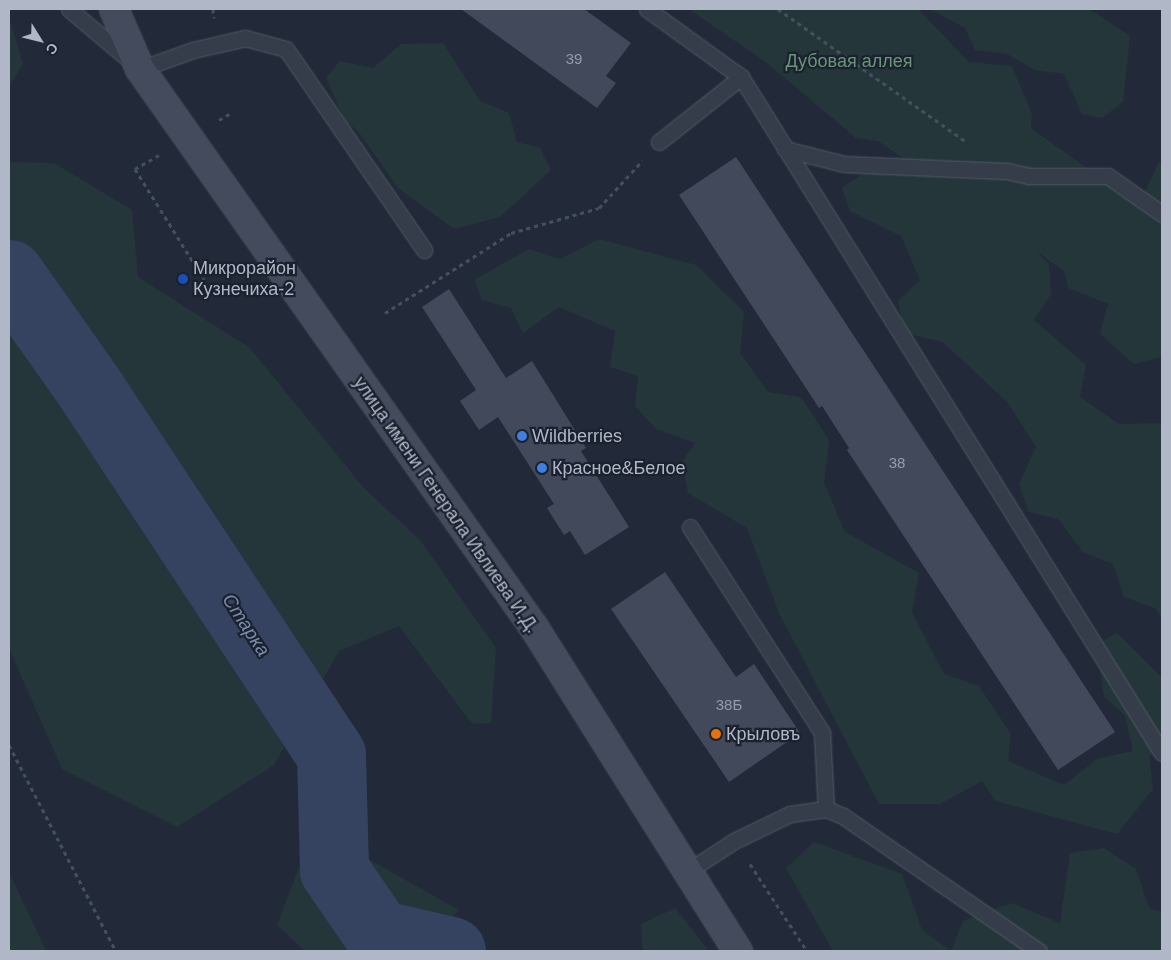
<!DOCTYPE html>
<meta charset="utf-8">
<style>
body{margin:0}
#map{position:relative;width:1171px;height:960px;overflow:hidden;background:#222a39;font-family:Helvetica,sans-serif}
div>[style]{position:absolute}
.green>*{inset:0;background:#24363a}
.river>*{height:69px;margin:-34.5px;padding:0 34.5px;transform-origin:34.5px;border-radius:34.5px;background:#364360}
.building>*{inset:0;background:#41495b}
.path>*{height:3px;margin-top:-1.5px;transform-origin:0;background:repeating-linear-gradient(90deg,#415358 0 4px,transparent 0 8px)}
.roads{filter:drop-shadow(0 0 1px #535a67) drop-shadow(0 0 1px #535a67)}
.lane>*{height:15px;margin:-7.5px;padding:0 7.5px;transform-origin:7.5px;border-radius:7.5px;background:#353c4a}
.secondary>*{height:28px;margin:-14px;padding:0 14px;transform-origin:14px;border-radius:14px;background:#434b5d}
.dots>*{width:14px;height:14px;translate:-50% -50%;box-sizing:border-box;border:2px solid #1b212e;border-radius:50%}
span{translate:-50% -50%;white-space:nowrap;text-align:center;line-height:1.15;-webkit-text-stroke:4.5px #1b212e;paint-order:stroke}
.number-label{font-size:15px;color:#949cab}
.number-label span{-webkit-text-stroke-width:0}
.park-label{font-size:18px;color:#689677}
.poi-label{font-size:18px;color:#b0b7c6}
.left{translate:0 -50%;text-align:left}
.street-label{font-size:18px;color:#b0b7c6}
.water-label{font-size:19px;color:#798aad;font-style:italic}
.frame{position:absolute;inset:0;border:10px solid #b0b7c6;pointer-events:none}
.north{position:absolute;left:15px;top:15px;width:50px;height:50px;-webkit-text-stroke:4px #1b212e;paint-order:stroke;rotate:126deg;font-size:14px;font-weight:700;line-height:20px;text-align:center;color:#b0b7c6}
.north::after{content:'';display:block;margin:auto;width:18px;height:22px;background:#b0b7c6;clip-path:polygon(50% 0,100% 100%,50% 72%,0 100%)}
</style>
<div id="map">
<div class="green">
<div style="clip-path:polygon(689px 9px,918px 9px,969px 62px,1012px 66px,1032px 114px,1031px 128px,1139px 205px,1158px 163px,1162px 162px,1162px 357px,1134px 364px,1100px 334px,1108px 304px,1068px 288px,1064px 271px,1036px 251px,1049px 264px,1051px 294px,1034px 320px,1086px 365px,1080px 397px,1119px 424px,1162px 423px,1162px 618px,1155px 608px,1124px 597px,1113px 564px,1083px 552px,1058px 519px,1029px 512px,1019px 484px,1036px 447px,1008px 403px,943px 342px,905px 333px,898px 301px,920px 280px,901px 236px,850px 211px,842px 188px,864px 173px,927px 175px,878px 141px,856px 138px,767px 63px)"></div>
<div style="clip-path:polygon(930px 9px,1089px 9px,1130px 36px,1123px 102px,1102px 118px,1082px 114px,1064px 74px,1035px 70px,1007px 54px,975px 50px,965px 28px)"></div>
<div style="clip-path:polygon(9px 17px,23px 64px,9px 87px)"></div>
<div style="clip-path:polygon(443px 43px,480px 101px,509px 113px,517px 142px,540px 148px,551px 170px,500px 217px,454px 229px,398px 188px,358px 131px,344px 120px,326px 77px,340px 61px,373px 68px,401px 44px)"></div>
<div style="clip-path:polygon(9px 162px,54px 163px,132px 210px,138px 277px,250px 348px,364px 488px,420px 540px,496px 648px,491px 723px,472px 724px,399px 626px,339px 651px,274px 765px,177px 827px,62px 769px,9px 648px)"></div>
<div style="clip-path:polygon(599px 239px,696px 265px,744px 312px,740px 353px,768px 392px,801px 397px,829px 440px,824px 483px,845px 532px,919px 573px,912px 612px,944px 674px,979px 686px,1011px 734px,1008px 761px,1064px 785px,1097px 759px,1133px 751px,1125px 716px,1104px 696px,1097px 644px,1117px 633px,1162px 678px,1162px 747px,1149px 756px,1153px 789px,1117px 834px,996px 801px,982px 781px,940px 804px,879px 804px,779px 613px,747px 528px,688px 493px,682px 462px,695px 443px,656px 429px,635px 406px,638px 376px,610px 367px,615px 331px,559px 307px,523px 333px,511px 308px,482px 300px,474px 280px,529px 249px,560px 259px)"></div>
<div style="clip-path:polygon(350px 785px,370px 860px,459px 910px,417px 951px,305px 951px,277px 925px,314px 828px)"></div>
<div style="clip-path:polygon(814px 842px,902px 874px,922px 930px,951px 951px,833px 951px,786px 868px)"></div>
<div style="clip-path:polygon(1104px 848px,1136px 869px,1149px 908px,1162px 912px,1162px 951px,951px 951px,963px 921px,1011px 903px,1060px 923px,1070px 853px)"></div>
<div style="clip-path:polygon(9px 872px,46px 951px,9px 951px)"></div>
<div style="clip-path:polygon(675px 908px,709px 951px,643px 951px,641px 924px)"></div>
</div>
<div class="river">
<div style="left:9px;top:274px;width:141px;rotate:54.8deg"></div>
<div style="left:90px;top:389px;width:438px;rotate:56.6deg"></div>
<div style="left:331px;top:755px;width:115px;rotate:88.5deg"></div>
<div style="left:334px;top:870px;width:78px;rotate:55.5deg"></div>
<div style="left:378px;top:934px;width:75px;rotate:13.1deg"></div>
</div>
<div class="building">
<div style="clip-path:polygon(461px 9px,584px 9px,631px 43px,606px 76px,616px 83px,597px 108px)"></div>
<div style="clip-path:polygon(736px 157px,1115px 732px,1058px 770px,847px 450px,849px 448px,822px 406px,819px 408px,679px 195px)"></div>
<div style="clip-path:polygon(449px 289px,506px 378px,532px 361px,586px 448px,581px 451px,629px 527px,585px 555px,570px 531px,564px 535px,547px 508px,554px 504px,498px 417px,479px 430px,460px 401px,476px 390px,422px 307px)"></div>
<div style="clip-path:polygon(665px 572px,736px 677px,754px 664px,800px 733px,729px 782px,611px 609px)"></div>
</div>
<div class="path">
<div style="left:213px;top:9px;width:9px;rotate:84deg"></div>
<div style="left:778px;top:9px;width:229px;rotate:35.2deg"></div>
<div style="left:219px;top:120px;width:16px;rotate:-30deg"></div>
<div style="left:159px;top:155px;width:28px;rotate:150deg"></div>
<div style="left:135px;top:169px;width:132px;rotate:58deg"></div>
<div style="left:385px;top:313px;width:149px;rotate:-32.4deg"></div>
<div style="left:511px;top:233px;width:91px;rotate:-15.9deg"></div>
<div style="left:599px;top:208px;width:64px;rotate:-47.5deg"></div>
<div style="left:9px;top:745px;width:232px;rotate:62.6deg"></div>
<div style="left:750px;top:864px;width:104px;rotate:56.8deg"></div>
</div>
<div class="roads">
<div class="lane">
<div style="left:69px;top:9px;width:93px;rotate:40.2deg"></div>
<div style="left:140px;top:69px;width:56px;rotate:-19.7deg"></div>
<div style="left:193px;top:50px;width:53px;rotate:-13deg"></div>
<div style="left:245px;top:38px;width:42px;rotate:15deg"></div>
<div style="left:286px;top:49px;width:244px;rotate:55.5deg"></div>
<div style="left:647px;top:9px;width:116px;rotate:35.9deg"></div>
<div style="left:741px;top:77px;width:796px;rotate:58.09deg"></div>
<div style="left:659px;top:142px;width:105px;rotate:-38.4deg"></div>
<div style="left:785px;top:149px;width:61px;rotate:14.3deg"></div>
<div style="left:844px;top:164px;width:163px;rotate:2.5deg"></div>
<div style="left:1007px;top:171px;width:23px;rotate:13deg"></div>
<div style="left:1029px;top:176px;width:79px"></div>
<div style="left:1108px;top:176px;width:66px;rotate:35.1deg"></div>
<div style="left:690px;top:527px;width:245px;rotate:57.3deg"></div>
<div style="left:822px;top:733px;width:76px;rotate:87deg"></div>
<div style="left:688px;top:871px;width:55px;rotate:-33.1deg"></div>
<div style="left:734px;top:841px;width:62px;rotate:-25.7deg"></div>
<div style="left:790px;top:814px;width:36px;rotate:-8deg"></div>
<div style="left:826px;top:809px;width:18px;rotate:22deg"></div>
<div style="left:843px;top:816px;width:238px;rotate:34.6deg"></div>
</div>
<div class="secondary">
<div style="left:114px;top:9px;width:65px;rotate:66.6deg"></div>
<div style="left:140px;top:69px;width:685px;rotate:54.8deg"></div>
<div style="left:535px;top:629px;width:381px;rotate:57.8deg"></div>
</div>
</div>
<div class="dots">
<div style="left:183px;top:279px;background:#1a4fb4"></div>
<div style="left:522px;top:436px;background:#3f7fe0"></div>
<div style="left:542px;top:468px;background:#3f7fe0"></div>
<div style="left:716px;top:734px;background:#e8710a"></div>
</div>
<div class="number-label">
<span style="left:574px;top:59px">39</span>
<span style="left:897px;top:463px">38</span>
<span style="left:729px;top:705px">38Б</span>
</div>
<div class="park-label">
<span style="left:849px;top:61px">Дубовая аллея</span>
</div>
<div class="poi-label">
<span class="left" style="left:193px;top:279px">Микрорайон<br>Кузнечиха-2</span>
<span class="left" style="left:532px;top:436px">Wildberries</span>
<span class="left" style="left:552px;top:468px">Красное&amp;Белое</span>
<span class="left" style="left:726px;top:734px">Крыловъ</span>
</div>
<div class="street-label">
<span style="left:446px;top:505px;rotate:55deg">улица имени Генерала Ивлиева И.Д.</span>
</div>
<div class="water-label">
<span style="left:246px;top:625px;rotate:57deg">Старка</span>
</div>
<div class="frame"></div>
<div class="north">С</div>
</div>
